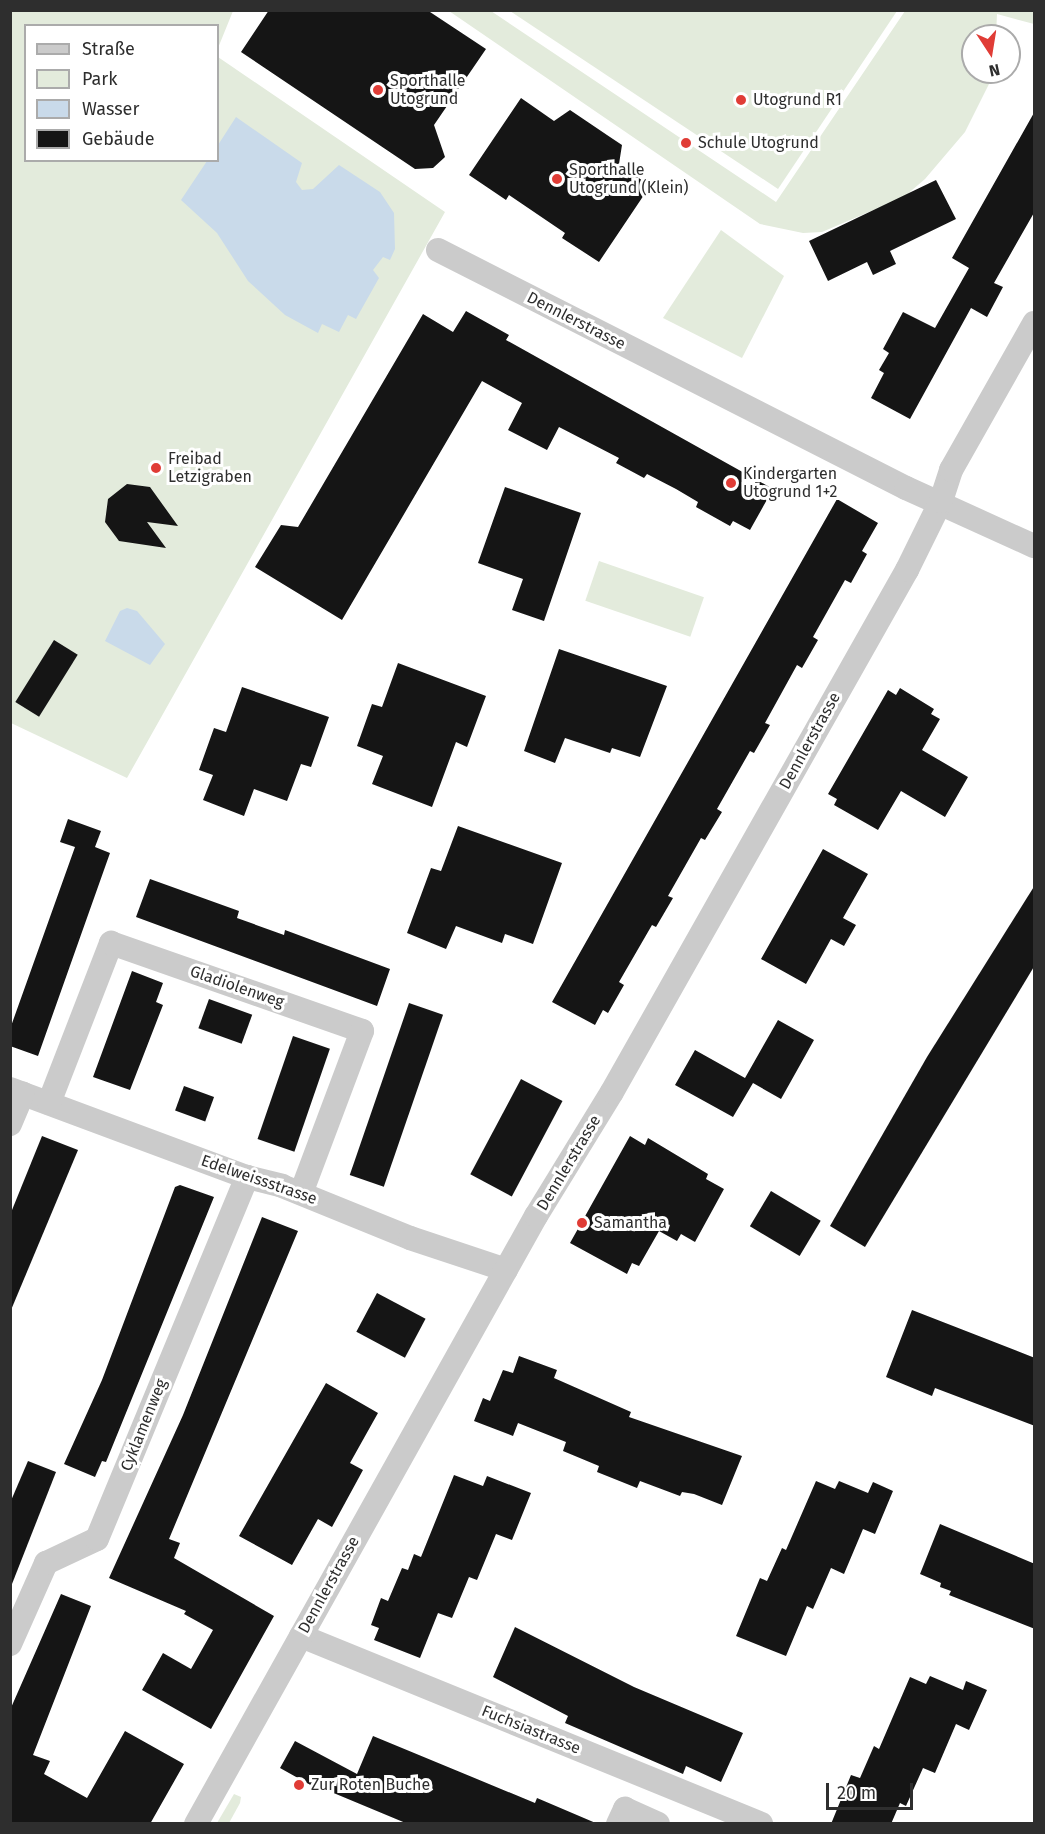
<!DOCTYPE html>
<meta charset="utf-8">
<style>
body{margin:0}
#map{position:relative;width:1045px;height:1834px;overflow:hidden;background:#fff;font-family:"Fira Sans",sans-serif}
div>[style]{position:absolute}
.green>*{inset:0;background:#e3ebdc;transform-origin:0 0}
.water>*{inset:0;background:#c9daea}
.building>*{inset:0;background:#151515;transform-origin:0 0}
.minor>*{height:24px;margin:-12px;padding:0 12px;transform-origin:12px;border-radius:12px;background:#cbcbcb}
.dots>*{width:16px;height:16px;translate:-50% -50%;box-sizing:border-box;border:3px solid #fff;border-radius:50%}
span{translate:-50% -50%;white-space:nowrap;text-align:center;line-height:1.15;-webkit-text-stroke:6px #fff;paint-order:stroke}
.poi-label{font-size:16px;color:#2e2e2e}
.left{translate:0 -50%;text-align:left}
.street-label{font-size:16px;color:#2e2e2e}
.frame{position:absolute;inset:0;border:12px solid #2e2e2e;pointer-events:none}
.legend{position:absolute;left:24px;top:24px;width:195px;height:138px;box-sizing:border-box;background:#fff;border:2px solid #ababab;margin:0;padding:8px 10px;list-style:none;font-size:18px;color:#2e2e2e}
.legend li{display:flex;align-items:center;gap:12px;height:30px}
.legend b{width:30px;border:2px solid #ababab}
.north{position:absolute;left:961px;top:24px;width:60px;height:60px;box-sizing:border-box;background:#fff;border:2px solid #ababab;border-radius:50%;rotate:168deg;font-size:16px;font-weight:700;line-height:24px;text-align:center;color:#2e2e2e}
.north::after{content:'';display:block;margin:auto;width:21px;height:27px;background:#e03c36;clip-path:polygon(50% 0,100% 100%,50% 72%,0 100%)}
.scale{position:absolute;left:826px;top:1783px;width:87px;height:27px;box-sizing:border-box;border:3px solid #2e2e2e;border-top:0;padding-left:8px;font-size:18px;line-height:21px;white-space:nowrap;color:#2e2e2e;-webkit-text-stroke:4px #fff;paint-order:stroke}
</style>
<div id="map">
<div class="green">
<div style="clip-path:polygon(11px 11px,233px 11px,218px 48px,218px 26px,26px 26px,26px 160px,218px 160px,218px 57px,445px 212px,127px 778px,11px 723px)"></div>
<div style="clip-path:polygon(449px 11px,491px 11px,776px 202px,905px 11px,1034px 11px,1034px 24px,997px 14px,996px 36px,973px 36px,973px 72px,991px 72px,989px 84px,965px 132px,925px 179px,904px 197px,822px 232px,803px 233px,760px 224px)"></div>
<div style="clip-path:polygon(510px 11px,897px 11px,778px 189px)"></div>
<div style="clip-path:polygon(721px 230px,784px 276px,742px 358px,663px 318px)"></div>
<div style="left:599px;top:561px;width:111px;height:42px;rotate:19deg"></div>
<div style="clip-path:polygon(234px 1794px,241px 1797px,240px 1803px,229px 1823px,217px 1823px)"></div>
</div>
<div class="water">
<div style="clip-path:polygon(236px 117px,302px 163px,296px 182px,302px 190px,313px 189px,339px 165px,380px 192px,394px 213px,395px 249px,390px 260px,383px 257px,373px 270px,379px 278px,356px 319px,348px 315px,339px 332px,322px 324px,318px 333px,285px 315px,248px 281px,217px 233px,181px 200px,207px 161px,218px 160px,218px 145px)"></div>
<div style="clip-path:polygon(127px 608px,137px 611px,165px 644px,150px 665px,105px 641px,120px 611px)"></div>
</div>
<div class="building">
<div style="clip-path:polygon(269px 10px,427px 10px,486px 49px,434px 125px,445px 157px,433px 168px,415px 169px,241px 52px)"></div>
<div style="clip-path:polygon(521px 98px,554px 121px,570px 110px,607px 135px,622px 145px,619px 164px,650px 186px,599px 262px,562px 238px,565px 233px,509px 195px,506px 200px,469px 175px)"></div>
<div style="clip-path:polygon(1035px 111px,1035px 211px,994px 283px,1003px 287px,987px 317px,971px 308px,910px 419px,871px 398px,884px 373px,879px 370px,889px 353px,883px 349px,903px 312px,935px 328px,969px 268px,952px 258px)"></div>
<div style="clip-path:polygon(936px 180px,956px 219px,890px 251px,896px 264px,873px 275px,867px 262px,828px 281px,809px 241px)"></div>
<div style="clip-path:polygon(466px 311px,509px 335px,506px 340px,773px 489px,750px 530px,733px 521px,730px 526px,696px 507px,698px 502px,676px 489px,647px 474px,644px 478px,616px 463px,619px 458px,559px 427px,547px 450px,508px 430px,522px 403px,482px 381px,342px 620px,255px 567px,281px 525px,298px 527px,423px 314px,453px 332px)"></div>
<div style="clip-path:polygon(127px 484px,150px 487px,178px 526px,147px 522px,166px 548px,119px 541px,105px 522px,108px 499px)"></div>
<div style="clip-path:polygon(505px 487px,581px 513px,544px 621px,512px 610px,523px 579px,478px 563px)"></div>
<div style="clip-path:polygon(837px 499px,878px 523px,862px 551px,867px 554px,851px 583px,845px 580px,813px 637px,818px 640px,802px 668px,797px 665px,765px 723px,770px 725px,754px 753px,750px 751px,717px 809px,722px 812px,705px 840px,701px 838px,668px 896px,673px 898px,656px 927px,652px 925px,619px 982px,624px 985px,608px 1013px,603px 1010px,595px 1025px,552px 1002px)"></div>
<div style="left:54px;top:640px;width:28px;height:73px;rotate:32deg"></div>
<div style="clip-path:polygon(559px 649px,667px 686px,640px 757px,612px 748px,610px 753px,565px 738px,555px 763px,524px 751px)"></div>
<div style="clip-path:polygon(398px 663px,486px 696px,467px 747px,456px 742px,432px 807px,372px 784px,383px 756px,357px 746px,372px 704px,382px 707px)"></div>
<div style="clip-path:polygon(242px 687px,329px 717px,311px 767px,301px 764px,287px 801px,254px 789px,244px 816px,203px 800px,213px 775px,199px 770px,214px 728px,226px 732px)"></div>
<div style="clip-path:polygon(900px 688px,934px 709px,931px 714px,940px 719px,922px 750px,968px 777px,945px 817px,901px 791px,878px 830px,834px 805px,837px 799px,828px 794px,888px 690px,896px 695px)"></div>
<div style="clip-path:polygon(68px 819px,101px 831px,95px 847px,110px 853px,38px 1056px,10px 1046px,10px 1029px,75px 847px,60px 842px)"></div>
<div style="clip-path:polygon(458px 826px,562px 863px,533px 944px,505px 934px,502px 943px,456px 926px,446px 949px,407px 933px,431px 868px,441px 871px)"></div>
<div style="clip-path:polygon(823px 849px,868px 874px,843px 918px,856px 925px,844px 946px,831px 939px,806px 984px,761px 959px)"></div>
<div style="clip-path:polygon(150px 879px,239px 911px,237px 918px,284px 935px,285px 930px,390px 969px,377px 1006px,136px 917px)"></div>
<div style="clip-path:polygon(1035px 885px,1035px 965px,865px 1247px,830px 1226px,927px 1057px)"></div>
<div style="clip-path:polygon(132px 971px,163px 983px,156px 1002px,163px 1005px,130px 1090px,93px 1077px)"></div>
<div style="left:209px;top:999px;width:46px;height:31px;rotate:20deg"></div>
<div style="left:409px;top:1003px;width:36px;height:182px;rotate:19deg"></div>
<div style="clip-path:polygon(778px 1020px,814px 1040px,781px 1099px,753px 1083px,733px 1117px,675px 1085px,695px 1050px,745px 1078px)"></div>
<div style="left:293px;top:1036px;width:39px;height:109px;rotate:19deg"></div>
<div style="left:521px;top:1079px;width:47px;height:108px;rotate:28deg"></div>
<div style="left:184px;top:1086px;width:32px;height:26px;rotate:20deg"></div>
<div style="clip-path:polygon(42px 1136px,78px 1150px,11px 1310px,10px 1215px)"></div>
<div style="clip-path:polygon(630px 1136px,645px 1145px,648px 1138px,708px 1174px,706px 1179px,724px 1189px,695px 1242px,681px 1234px,677px 1241px,659px 1231px,639px 1266px,632px 1263px,627px 1274px,570px 1243px)"></div>
<div style="clip-path:polygon(180px 1185px,214px 1197px,106px 1462px,102px 1461px,95px 1477px,64px 1464px,102px 1380px,175px 1187px)"></div>
<div style="left:771px;top:1191px;width:58px;height:41px;rotate:31deg"></div>
<div style="clip-path:polygon(262px 1217px,298px 1231px,169px 1539px,180px 1543px,174px 1558px,274px 1616px,211px 1729px,142px 1690px,163px 1653px,191px 1669px,213px 1630px,184px 1614px,186px 1611px,109px 1578px,183px 1415px)"></div>
<div style="left:377px;top:1293px;width:55px;height:44px;rotate:28deg"></div>
<div style="clip-path:polygon(912px 1310px,1035px 1358px,1035px 1426px,935px 1388px,932px 1396px,886px 1377px)"></div>
<div style="clip-path:polygon(519px 1356px,557px 1370px,554px 1378px,631px 1412px,629px 1417px,742px 1456px,722px 1505px,694px 1494px,682px 1492px,680px 1496px,640px 1481px,637px 1488px,597px 1472px,599px 1466px,563px 1451px,566px 1442px,518px 1423px,513px 1436px,474px 1421px,483px 1398px,490px 1401px,503px 1370px,513px 1373px)"></div>
<div style="clip-path:polygon(326px 1383px,378px 1413px,350px 1463px,363px 1470px,332px 1527px,318px 1519px,292px 1565px,239px 1536px)"></div>
<div style="clip-path:polygon(28px 1461px,56px 1472px,12px 1584px,10px 1503px)"></div>
<div style="clip-path:polygon(454px 1475px,483px 1486px,487px 1476px,531px 1493px,512px 1540px,496px 1534px,477px 1580px,469px 1577px,452px 1618px,438px 1613px,420px 1658px,374px 1640px,379px 1628px,371px 1625px,381px 1598px,388px 1601px,402px 1568px,408px 1570px,414px 1554px,421px 1557px)"></div>
<div style="clip-path:polygon(816px 1481px,835px 1489px,839px 1481px,868px 1493px,873px 1482px,893px 1491px,875px 1534px,863px 1529px,844px 1574px,831px 1568px,813px 1609px,807px 1606px,786px 1656px,736px 1636px,760px 1578px,767px 1581px,782px 1548px,786px 1550px)"></div>
<div style="clip-path:polygon(940px 1524px,1035px 1564px,1035px 1629px,949px 1595px,951px 1591px,940px 1587px,941px 1583px,920px 1574px)"></div>
<div style="clip-path:polygon(61px 1594px,91px 1606px,33px 1755px,50px 1761px,44px 1774px,87px 1798px,125px 1731px,184px 1764px,150px 1824px,10px 1824px,10px 1710px)"></div>
<div style="clip-path:polygon(515px 1627px,634px 1687px,743px 1733px,721px 1782px,686px 1766px,683px 1774px,565px 1723px,568px 1716px,493px 1677px)"></div>
<div style="clip-path:polygon(930px 1676px,963px 1690px,966px 1681px,987px 1690px,969px 1730px,956px 1724px,935px 1773px,923px 1768px,906px 1806px,900px 1803px,891px 1824px,831px 1824px,851px 1775px,860px 1778px,874px 1746px,879px 1749px,910px 1677px,926px 1684px)"></div>
<div style="clip-path:polygon(373px 1736px,535px 1803px,537px 1798px,598px 1824px,408px 1824px,324px 1789px,323px 1792px,280px 1768px,295px 1741px,357px 1774px)"></div>
</div>
<div class="minor">
<div style="left:438px;top:250px;width:525px;rotate:26.96deg"></div>
<div style="left:906px;top:488px;width:141px;rotate:24.4deg"></div>
<div style="left:10px;top:1089px;width:253px;rotate:20.4deg"></div>
<div style="left:247px;top:1177px;width:36px;rotate:14deg"></div>
<div style="left:282px;top:1186px;width:138px;rotate:22.1deg"></div>
<div style="left:410px;top:1238px;width:101px;rotate:18.4deg"></div>
<div style="left:49px;top:1103px;width:172px;rotate:-68.8deg"></div>
<div style="left:111px;top:943px;width:266px;rotate:19.3deg"></div>
<div style="left:362px;top:1031px;width:173px;rotate:110.6deg"></div>
<div style="left:10px;top:1124px;width:33px;rotate:-67deg"></div>
<div style="left:301px;top:1636px;width:497px;rotate:22.2deg"></div>
<div style="left:10px;top:1644px;width:89px;rotate:-66deg"></div>
<div style="left:46px;top:1563px;width:56px;rotate:-25.2deg"></div>
<div style="left:97px;top:1539px;width:392px;rotate:-67.5deg"></div>
<div style="left:196px;top:1824px;width:697px;rotate:-60.79deg"></div>
<div style="left:536px;top:1216px;width:145px;rotate:-58.5deg"></div>
<div style="left:612px;top:1092px;width:600px;rotate:-60.53deg"></div>
<div style="left:907px;top:570px;width:77px;rotate:-63.8deg"></div>
<div style="left:941px;top:501px;width:33px;rotate:-72deg"></div>
<div style="left:951px;top:470px;width:169px;rotate:-60.5deg"></div>
<div style="left:618px;top:1824px;width:17px;rotate:-65deg"></div>
<div style="left:625px;top:1809px;width:36px;rotate:24deg"></div>
</div>
<div class="dots">
<div style="left:378px;top:90px;background:#e03c36"></div>
<div style="left:741px;top:100px;background:#e03c36"></div>
<div style="left:686px;top:143px;background:#e03c36"></div>
<div style="left:557px;top:179px;background:#e03c36"></div>
<div style="left:156px;top:468px;background:#e03c36"></div>
<div style="left:731px;top:483px;background:#e03c36"></div>
<div style="left:582px;top:1223px;background:#e03c36"></div>
<div style="left:299px;top:1785px;background:#e03c36"></div>
</div>
<div class="poi-label">
<span class="left" style="left:390px;top:90px">Sporthalle<br>Utogrund</span>
<span class="left" style="left:753px;top:100px">Utogrund R1</span>
<span class="left" style="left:698px;top:143px">Schule Utogrund</span>
<span class="left" style="left:569px;top:179px">Sporthalle<br>Utogrund (Klein)</span>
<span class="left" style="left:168px;top:468px">Freibad<br>Letzigraben</span>
<span class="left" style="left:743px;top:483px">Kindergarten<br>Utogrund 1+2</span>
<span class="left" style="left:594px;top:1223px">Samantha</span>
<span class="left" style="left:311px;top:1785px">Zur Roten Buche</span>
</div>
<div class="street-label">
<span style="left:576px;top:321px;rotate:27deg">Dennlerstrasse</span>
<span style="left:810px;top:741px;rotate:-61deg">Dennlerstrasse</span>
<span style="left:237px;top:987px;rotate:19deg">Gladiolenweg</span>
<span style="left:569px;top:1163px;rotate:-59deg">Dennlerstrasse</span>
<span style="left:259px;top:1180px;rotate:19deg">Edelweissstrasse</span>
<span style="left:144px;top:1425px;rotate:-68deg">Cyklamenweg</span>
<span style="left:329px;top:1585px;rotate:-61deg">Dennlerstrasse</span>
<span style="left:531px;top:1730px;rotate:22deg">Fuchsiastrasse</span>
</div>
<div class="frame"></div>
<ul class="legend">
<li><b style="height:8px;background:#cbcbcb"></b>Straße</li>
<li><b style="height:16px;background:#e3ebdc"></b>Park</li>
<li><b style="height:16px;background:#c9daea"></b>Wasser</li>
<li><b style="height:16px;background:#151515"></b>Gebäude</li>
</ul>
<div class="north">N</div>
<div class="scale">20 m</div>
</div>
